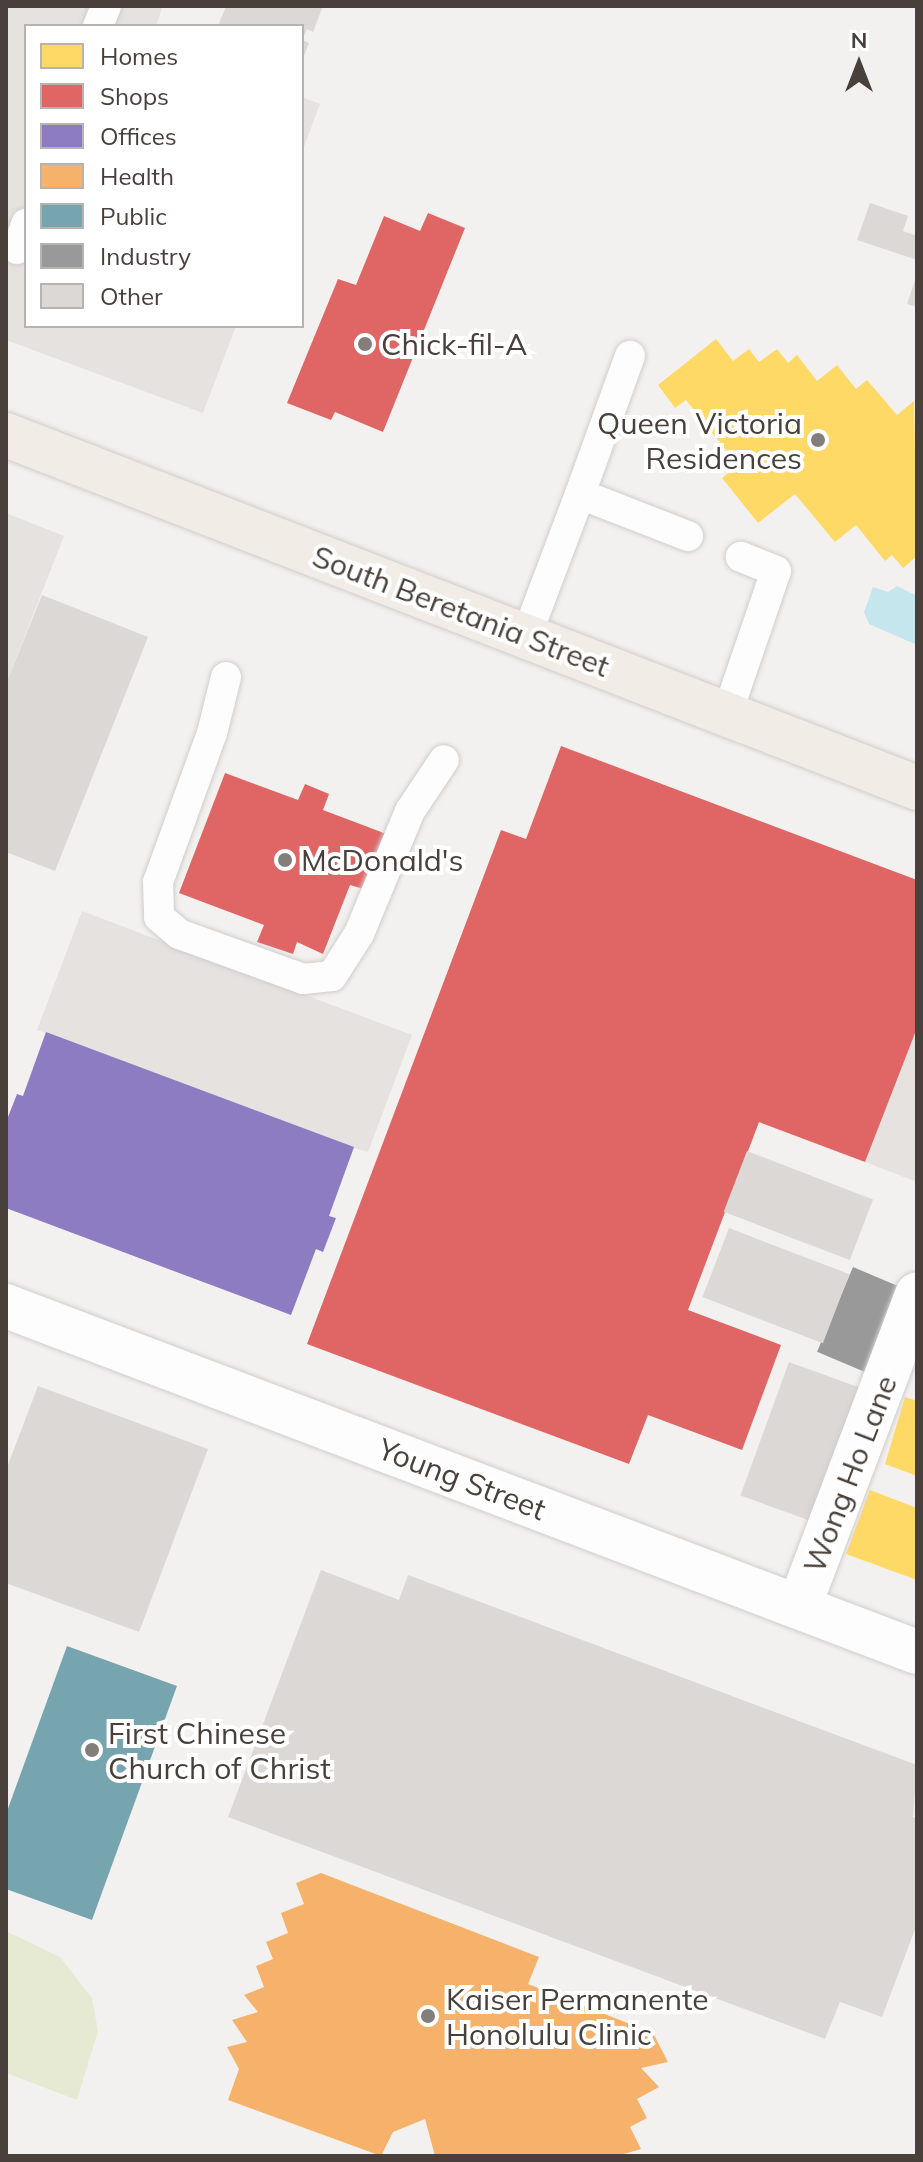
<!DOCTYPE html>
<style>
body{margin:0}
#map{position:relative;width:923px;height:2162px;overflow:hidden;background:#f3f1ef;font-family:Mulish,sans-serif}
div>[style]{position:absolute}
.green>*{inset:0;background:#e6ead2}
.parking>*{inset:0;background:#e5e2e0}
.water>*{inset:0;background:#c4e6ec}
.homes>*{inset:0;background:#ffd966}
.shops>*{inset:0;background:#e06666}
.offices>*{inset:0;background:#8e7cc3}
.health>*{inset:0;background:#f6b26b}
.public>*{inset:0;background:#76a5af}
.industry>*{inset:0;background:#999;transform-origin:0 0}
.building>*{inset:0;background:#dbd8d6;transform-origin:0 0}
.roads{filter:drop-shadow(0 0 2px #d0cdcb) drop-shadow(0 0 2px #d0cdcb)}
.service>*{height:30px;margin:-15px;padding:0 15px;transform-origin:15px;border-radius:15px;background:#fdfdfd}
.minor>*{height:44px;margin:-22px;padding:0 22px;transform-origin:22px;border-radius:22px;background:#fdfdfd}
.primary>*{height:44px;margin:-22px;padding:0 22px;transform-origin:22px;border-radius:22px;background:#f1ece6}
.dots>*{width:22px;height:22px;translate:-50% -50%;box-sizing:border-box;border:4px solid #fff;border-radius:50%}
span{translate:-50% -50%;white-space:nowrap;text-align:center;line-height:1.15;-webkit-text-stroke:8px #fff;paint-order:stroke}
.poi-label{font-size:30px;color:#49403b}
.left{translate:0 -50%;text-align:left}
.right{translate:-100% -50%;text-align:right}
.street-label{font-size:30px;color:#49403b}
.frame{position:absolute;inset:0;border:8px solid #49403b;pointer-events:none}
.legend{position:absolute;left:24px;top:24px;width:280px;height:304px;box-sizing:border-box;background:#fff;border:2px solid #b6b3b1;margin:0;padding:10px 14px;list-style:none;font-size:24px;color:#49403b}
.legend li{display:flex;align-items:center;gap:16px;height:40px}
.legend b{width:40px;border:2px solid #b6b3b1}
.north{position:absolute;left:819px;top:24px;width:80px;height:80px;-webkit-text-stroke:6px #fff;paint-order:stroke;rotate:0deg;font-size:22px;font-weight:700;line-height:32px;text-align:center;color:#49403b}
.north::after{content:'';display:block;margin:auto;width:28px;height:36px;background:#49403b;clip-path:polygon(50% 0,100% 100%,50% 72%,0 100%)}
</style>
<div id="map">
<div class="green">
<div style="clip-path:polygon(6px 1931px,60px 1957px,92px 1998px,98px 2031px,77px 2100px,6px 2073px)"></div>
</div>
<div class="parking">
<div style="clip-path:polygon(6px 6px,163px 6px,156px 26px,26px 26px,26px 326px,236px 326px,203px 413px,6px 340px)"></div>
<div style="clip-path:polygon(302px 97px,320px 104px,302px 152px)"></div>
<div style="clip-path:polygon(6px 513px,64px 536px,6px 684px)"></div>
<div style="clip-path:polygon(82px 911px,412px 1035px,368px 1152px,354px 1148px,291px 1315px,6px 1208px,6px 1141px,46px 1033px,37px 1030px)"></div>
<div style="clip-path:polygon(916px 1028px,917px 1028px,917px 1182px,865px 1162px)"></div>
</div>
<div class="water">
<div style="clip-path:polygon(897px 586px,917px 596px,917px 645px,869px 624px,864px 612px,873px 587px,888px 592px)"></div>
</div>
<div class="homes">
<div style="clip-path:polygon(716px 339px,733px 361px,749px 349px,759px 362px,777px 349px,788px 363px,797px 355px,817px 381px,837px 365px,856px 389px,867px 380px,897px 415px,914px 401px,917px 556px,903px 568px,892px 555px,885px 561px,856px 525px,835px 542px,795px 494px,758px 523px,722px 478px,738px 465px,686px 400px,675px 408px,658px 385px)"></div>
<div style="clip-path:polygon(905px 1397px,917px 1401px,917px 1476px,885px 1464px)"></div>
<div style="clip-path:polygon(870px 1490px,917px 1508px,917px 1580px,846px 1554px)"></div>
</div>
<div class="shops">
<div style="clip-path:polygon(428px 213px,465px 228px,383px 432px,335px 412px,331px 420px,287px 403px,338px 279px,356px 285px,384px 216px,420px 231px)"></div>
<div style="clip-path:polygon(561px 746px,917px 880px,917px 1028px,865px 1162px,759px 1122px,688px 1310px,781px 1345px,742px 1450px,648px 1415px,629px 1464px,307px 1344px,501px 830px,526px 839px)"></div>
<div style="clip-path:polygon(225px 773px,298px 800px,305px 784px,329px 794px,323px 810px,389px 835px,367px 890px,350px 885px,323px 954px,297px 942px,293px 954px,257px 942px,264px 925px,179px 893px)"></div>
</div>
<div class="offices">
<div style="clip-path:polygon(46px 1032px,354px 1147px,329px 1216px,336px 1218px,323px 1252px,316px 1249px,291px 1315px,6px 1208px,6px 1122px,17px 1094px,23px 1096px)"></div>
</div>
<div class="health">
<div style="clip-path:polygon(321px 1873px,539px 1957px,528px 1984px,653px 2033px,668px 2062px,641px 2068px,659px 2087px,637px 2099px,647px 2118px,630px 2127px,641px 2149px,617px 2156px,435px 2156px,425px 2119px,393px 2132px,381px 2156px,228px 2100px,239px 2069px,227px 2047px,247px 2042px,232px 2020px,258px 2012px,244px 1995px,264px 1987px,256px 1966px,273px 1959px,266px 1942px,288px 1933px,281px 1913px,304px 1904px,296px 1883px)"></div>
</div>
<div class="public">
<div style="clip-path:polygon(67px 1646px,177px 1686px,92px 1920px,6px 1889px,6px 1814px)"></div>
</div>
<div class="industry">
<div style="left:853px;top:1267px;width:52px;height:92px;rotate:23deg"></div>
</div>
<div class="building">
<div style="clip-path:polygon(226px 6px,323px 6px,313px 32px,307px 29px,302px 40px,309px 43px,302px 61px,302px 26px,218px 26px)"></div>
<div style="clip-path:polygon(870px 203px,908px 216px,903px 231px,917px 236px,917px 260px,857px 240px)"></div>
<div style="clip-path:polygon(917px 274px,917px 307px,907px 304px)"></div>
<div style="clip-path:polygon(42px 595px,148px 637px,55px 871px,6px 852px,6px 684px)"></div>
<div style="left:747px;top:1151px;width:135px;height:65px;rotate:21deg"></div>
<div style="left:729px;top:1228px;width:129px;height:74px;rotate:21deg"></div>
<div style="left:789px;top:1362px;width:80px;height:142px;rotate:20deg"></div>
<div style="clip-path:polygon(38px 1386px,208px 1449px,139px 1632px,6px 1583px,6px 1470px)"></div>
<div style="clip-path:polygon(321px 1570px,399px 1600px,408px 1575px,917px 1765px,913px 1817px,917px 1818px,917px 1924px,882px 2017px,840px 2002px,825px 2039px,228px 1817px)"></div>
</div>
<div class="roads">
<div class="service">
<div style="left:98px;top:26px;width:22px;rotate:-68deg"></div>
<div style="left:17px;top:249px;width:27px;rotate:-70deg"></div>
<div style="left:580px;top:494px;width:147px;rotate:-70.1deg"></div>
<div style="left:526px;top:637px;width:153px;rotate:-69.3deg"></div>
<div style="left:580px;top:494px;width:116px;rotate:21.3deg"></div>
<div style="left:226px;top:677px;width:58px;rotate:104deg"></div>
<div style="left:212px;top:733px;width:158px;rotate:109.9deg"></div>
<div style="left:158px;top:882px;width:35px;rotate:88deg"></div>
<div style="left:159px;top:917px;width:26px;rotate:40deg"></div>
<div style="left:179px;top:934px;width:132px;rotate:19.9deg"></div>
<div style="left:303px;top:979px;width:29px;rotate:-6deg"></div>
<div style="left:332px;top:976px;width:50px;rotate:-57.3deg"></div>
<div style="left:359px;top:934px;width:133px;rotate:-67.5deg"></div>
<div style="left:410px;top:811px;width:61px;rotate:-56.3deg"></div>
<div style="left:727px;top:714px;width:151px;rotate:-71.1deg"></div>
<div style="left:776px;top:571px;width:38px;rotate:-158deg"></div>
</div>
<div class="minor">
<div style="left:6px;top:1306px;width:974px;rotate:20.8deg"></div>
<div style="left:799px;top:1607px;width:334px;rotate:-69.3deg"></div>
</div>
<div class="primary">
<div style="left:6px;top:435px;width:977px;rotate:21.18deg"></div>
</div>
</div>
<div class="dots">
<div style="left:365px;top:344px;background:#847e7a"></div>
<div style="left:818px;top:440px;background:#847e7a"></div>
<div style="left:285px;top:860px;background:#847e7a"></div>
<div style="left:92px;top:1750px;background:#847e7a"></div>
<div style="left:428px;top:2016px;background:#847e7a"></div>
</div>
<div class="poi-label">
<span class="left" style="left:381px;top:344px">Chick-fil-A</span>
<span class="right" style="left:802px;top:440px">Queen Victoria<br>Residences</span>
<span class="left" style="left:301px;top:860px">McDonald's</span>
<span class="left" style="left:108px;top:1750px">First Chinese<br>Church of Christ</span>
<span class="left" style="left:446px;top:2016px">Kaiser Permanente<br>Honolulu Clinic</span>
</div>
<div class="street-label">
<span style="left:461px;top:611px;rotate:21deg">South Beretania Street</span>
<span style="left:850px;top:1474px;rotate:-69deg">Wong Ho Lane</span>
<span style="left:462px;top:1479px;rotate:21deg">Young Street</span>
</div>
<div class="frame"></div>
<ul class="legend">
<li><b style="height:22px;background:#ffd966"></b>Homes</li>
<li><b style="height:22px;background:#e06666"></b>Shops</li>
<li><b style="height:22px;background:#8e7cc3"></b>Offices</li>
<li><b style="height:22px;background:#f6b26b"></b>Health</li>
<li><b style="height:22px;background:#76a5af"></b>Public</li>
<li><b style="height:22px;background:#999"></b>Industry</li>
<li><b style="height:22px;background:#dbd8d6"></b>Other</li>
</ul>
<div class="north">N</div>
</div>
